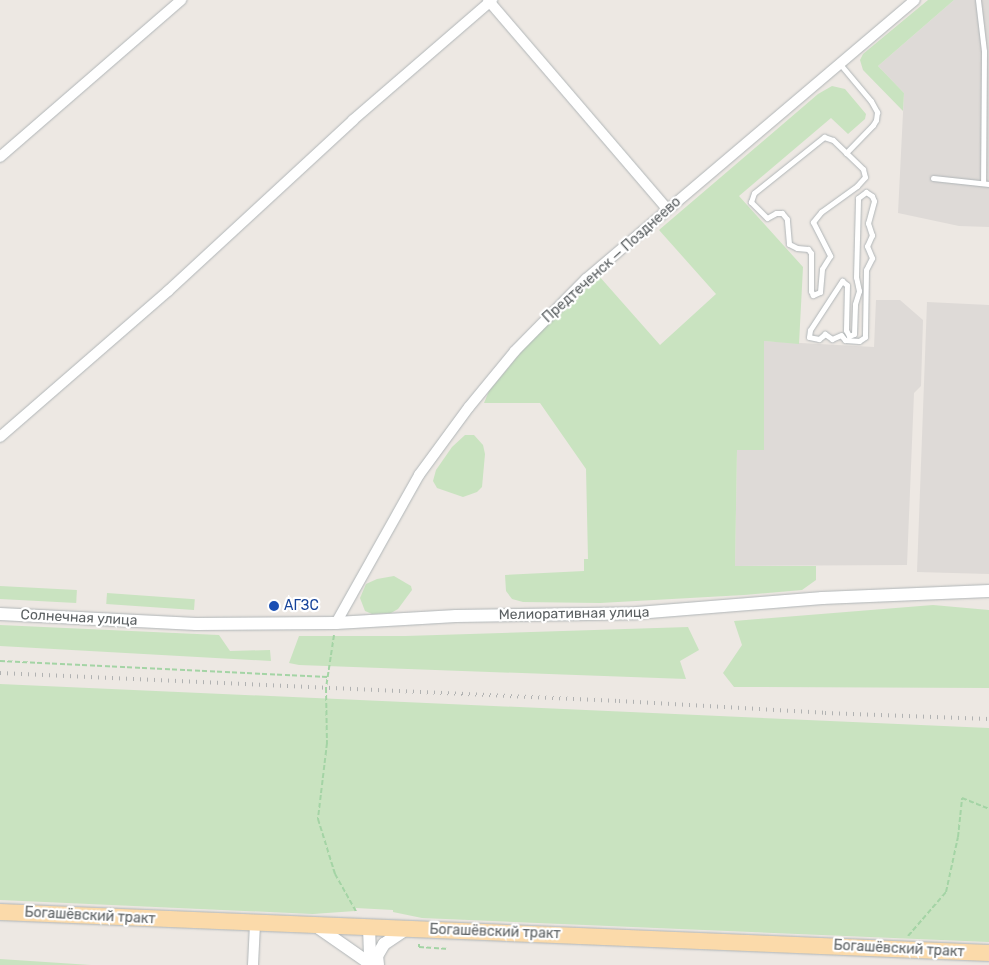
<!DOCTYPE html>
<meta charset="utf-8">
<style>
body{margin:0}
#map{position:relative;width:989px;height:965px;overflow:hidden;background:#ede8e3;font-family:Rubik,sans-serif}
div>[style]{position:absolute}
.industrial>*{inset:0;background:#dedad7}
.green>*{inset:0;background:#c9e3c0;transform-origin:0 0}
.path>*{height:2px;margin-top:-1px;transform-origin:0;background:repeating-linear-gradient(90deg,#a4d4a5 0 5px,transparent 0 7.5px)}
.roads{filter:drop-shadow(0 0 1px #b0b5b7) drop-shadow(0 0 1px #b0b5b7)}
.service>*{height:5px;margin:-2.5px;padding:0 2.5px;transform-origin:2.5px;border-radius:2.5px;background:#fff}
.minor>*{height:10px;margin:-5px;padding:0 5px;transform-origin:5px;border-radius:5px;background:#fff}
.tertiary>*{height:12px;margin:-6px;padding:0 6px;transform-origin:6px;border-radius:6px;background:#fff}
.primary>*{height:16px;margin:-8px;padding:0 8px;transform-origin:8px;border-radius:8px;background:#fbdaaa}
.rail>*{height:4px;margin-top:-2px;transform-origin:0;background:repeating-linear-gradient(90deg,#b1b2b2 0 1px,transparent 0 7px)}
.dots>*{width:14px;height:14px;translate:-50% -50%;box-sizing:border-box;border:2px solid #fff;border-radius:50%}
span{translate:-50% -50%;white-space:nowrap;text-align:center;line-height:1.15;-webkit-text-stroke:4.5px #fff;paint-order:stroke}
.street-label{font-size:14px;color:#5b6062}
.transit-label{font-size:14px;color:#164399}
.left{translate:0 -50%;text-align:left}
</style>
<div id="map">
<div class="industrial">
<div style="clip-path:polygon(954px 0,989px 0,989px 227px,959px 226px,898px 213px,904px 93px,878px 66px)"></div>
<div style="clip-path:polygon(876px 300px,900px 300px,923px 320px,921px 386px,914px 393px,907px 565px,735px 566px,737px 450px,764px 449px,764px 341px,874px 347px)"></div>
<div style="clip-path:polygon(927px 302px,989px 305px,989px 574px,917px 572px)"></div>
</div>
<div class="green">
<div style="clip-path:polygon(928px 0,954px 0,878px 66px,904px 93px,903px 111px,863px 70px,860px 60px,863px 54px)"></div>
<div style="clip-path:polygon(832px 86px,845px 89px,866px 114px,865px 119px,848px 134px,831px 118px,739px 196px,803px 267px,799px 344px,764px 341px,764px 450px,737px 450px,735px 566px,816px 566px,816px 580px,802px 590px,744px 595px,600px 603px,523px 602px,512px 599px,506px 591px,505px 575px,584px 571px,584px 559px,588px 559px,586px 469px,540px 403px,484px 403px,489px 391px,542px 327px,556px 318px,599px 276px,660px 345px,716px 294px,659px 230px,818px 94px)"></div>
<div style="clip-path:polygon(465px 435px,474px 435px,483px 445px,485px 454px,482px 487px,477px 492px,463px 497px,437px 488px,433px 481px,436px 470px,452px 447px)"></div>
<div style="clip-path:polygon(394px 576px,411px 586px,412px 590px,398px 609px,391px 613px,372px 614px,365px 611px,360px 598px,366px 584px,377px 579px)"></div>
<div style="left:0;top:586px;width:77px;height:13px;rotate:3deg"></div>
<div style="left:107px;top:593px;width:88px;height:11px;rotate:4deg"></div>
<div style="clip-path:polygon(933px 605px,989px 610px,989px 688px,734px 687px,723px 673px,742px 645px,734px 621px)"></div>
<div style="clip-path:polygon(0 625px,219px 635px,230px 651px,270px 650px,271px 661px,0 646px)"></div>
<div style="clip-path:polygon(688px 627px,699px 650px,680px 661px,686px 679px,299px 665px,289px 663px,299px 636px,405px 636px)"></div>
<div style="clip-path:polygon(0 684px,989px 728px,989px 942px,422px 918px,393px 912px,393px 910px,356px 908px,355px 911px,313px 914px,0 900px)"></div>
<div style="clip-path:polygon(0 959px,91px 965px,0 965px)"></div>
</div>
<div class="path">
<div style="left:334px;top:635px;width:54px;rotate:98.6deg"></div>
<div style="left:326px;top:688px;width:55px;rotate:89deg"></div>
<div style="left:327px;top:743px;width:77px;rotate:96.8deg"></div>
<div style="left:318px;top:819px;width:58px;rotate:72.8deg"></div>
<div style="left:335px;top:874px;width:45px;rotate:60.6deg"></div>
<div style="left:0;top:661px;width:328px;rotate:2.8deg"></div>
<div style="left:908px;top:936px;width:58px;rotate:-49.2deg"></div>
<div style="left:946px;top:892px;width:56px;rotate:-77.7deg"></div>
<div style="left:958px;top:837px;width:39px;rotate:-84deg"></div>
<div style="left:962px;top:798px;width:29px;rotate:22deg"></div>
<div style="left:419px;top:944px;width:3px;rotate:90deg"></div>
<div style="left:419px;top:947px;width:30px;rotate:4deg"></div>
</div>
<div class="roads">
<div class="service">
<div style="left:978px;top:0;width:51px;rotate:83.3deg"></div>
<div style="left:984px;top:51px;width:132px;rotate:90.4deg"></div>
<div style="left:840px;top:64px;width:48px;rotate:50deg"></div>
<div style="left:871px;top:101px;width:13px;rotate:61deg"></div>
<div style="left:877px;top:112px;width:8px;rotate:97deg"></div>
<div style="left:876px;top:120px;width:6px;rotate:121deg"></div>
<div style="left:873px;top:125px;width:39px;rotate:134deg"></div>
<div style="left:824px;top:137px;width:9px;rotate:18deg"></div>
<div style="left:833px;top:140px;width:42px;rotate:44deg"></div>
<div style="left:863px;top:169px;width:8px;rotate:76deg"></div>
<div style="left:865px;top:177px;width:12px;rotate:132deg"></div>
<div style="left:857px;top:186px;width:44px;rotate:144.2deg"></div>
<div style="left:821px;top:212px;width:13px;rotate:129deg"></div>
<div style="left:813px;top:222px;width:38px;rotate:63deg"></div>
<div style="left:830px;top:256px;width:15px;rotate:122deg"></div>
<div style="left:822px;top:269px;width:23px;rotate:95deg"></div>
<div style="left:820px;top:292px;width:8px;rotate:157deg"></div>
<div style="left:813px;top:295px;width:4px;rotate:-117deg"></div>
<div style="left:811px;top:291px;width:38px;rotate:-90deg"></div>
<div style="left:811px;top:253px;width:5px;rotate:-127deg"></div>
<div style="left:808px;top:249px;width:11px;rotate:-175deg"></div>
<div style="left:797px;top:248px;width:9px;rotate:-153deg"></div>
<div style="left:789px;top:244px;width:25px;rotate:-95deg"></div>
<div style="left:787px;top:219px;width:8px;rotate:-130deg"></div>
<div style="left:782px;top:213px;width:6px;rotate:180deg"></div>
<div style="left:776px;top:213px;width:10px;rotate:151deg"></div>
<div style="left:767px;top:218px;width:23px;rotate:-135deg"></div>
<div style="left:751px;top:202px;width:9px;rotate:-72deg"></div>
<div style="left:754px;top:193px;width:90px;rotate:-38.7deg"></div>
<div style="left:933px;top:178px;width:56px;rotate:6.1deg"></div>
<div style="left:866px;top:192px;width:7px;rotate:34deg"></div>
<div style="left:872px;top:196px;width:5px;rotate:68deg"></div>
<div style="left:874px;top:201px;width:23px;rotate:105deg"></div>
<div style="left:868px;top:223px;width:13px;rotate:72deg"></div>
<div style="left:872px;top:235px;width:12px;rotate:114deg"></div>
<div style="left:867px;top:246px;width:13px;rotate:67deg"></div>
<div style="left:872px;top:258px;width:13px;rotate:117deg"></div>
<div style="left:866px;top:270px;width:67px;rotate:90.9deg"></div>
<div style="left:865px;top:337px;width:7px;rotate:146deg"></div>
<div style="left:859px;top:341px;width:14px;rotate:-176deg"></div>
<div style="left:845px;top:340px;width:6px;rotate:-129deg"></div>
<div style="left:841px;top:335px;width:10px;rotate:156deg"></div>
<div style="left:832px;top:339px;width:9px;rotate:-144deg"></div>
<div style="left:825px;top:334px;width:8px;rotate:140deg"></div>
<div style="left:819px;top:339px;width:10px;rotate:-169deg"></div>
<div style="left:809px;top:337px;width:7px;rotate:-82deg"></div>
<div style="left:810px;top:330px;width:59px;rotate:-56.9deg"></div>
<div style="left:842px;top:281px;width:6px;rotate:39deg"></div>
<div style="left:847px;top:285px;width:45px;rotate:91.3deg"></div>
<div style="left:846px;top:330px;width:7px;rotate:63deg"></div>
<div style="left:849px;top:336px;width:5px;rotate:-22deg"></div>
<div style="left:854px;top:334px;width:30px;rotate:-88deg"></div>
<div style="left:855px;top:304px;width:14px;rotate:-73deg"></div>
<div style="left:859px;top:291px;width:14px;rotate:-102deg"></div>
<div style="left:856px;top:277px;width:79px;rotate:-88.5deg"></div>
<div style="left:858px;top:198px;width:10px;rotate:-37deg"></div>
</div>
<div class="minor">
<div style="left:488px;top:0;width:275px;rotate:49.4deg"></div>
<div style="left:0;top:157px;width:240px;rotate:-40.9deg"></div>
<div style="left:0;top:437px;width:223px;rotate:-41deg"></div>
<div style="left:168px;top:291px;width:252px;rotate:-42.7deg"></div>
<div style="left:353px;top:120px;width:184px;rotate:-40.8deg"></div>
<div style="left:336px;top:623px;width:170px;rotate:-60.7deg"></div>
<div style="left:419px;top:475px;width:84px;rotate:-53.7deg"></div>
<div style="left:469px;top:407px;width:72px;rotate:-50.6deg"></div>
<div style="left:515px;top:351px;width:101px;rotate:-45.4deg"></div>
<div style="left:586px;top:279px;width:431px;rotate:-40.3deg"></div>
<div style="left:253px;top:965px;width:41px;rotate:-87.2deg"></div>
</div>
<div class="tertiary">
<div style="left:0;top:614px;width:196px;rotate:2.9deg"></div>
<div style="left:196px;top:624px;width:140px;rotate:-0.4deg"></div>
<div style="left:336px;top:623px;width:120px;rotate:-3.3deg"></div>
<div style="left:456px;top:616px;width:181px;rotate:-0.9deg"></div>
<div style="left:637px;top:613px;width:186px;rotate:-4.6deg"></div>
<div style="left:822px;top:598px;width:167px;rotate:-2.4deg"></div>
<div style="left:316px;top:926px;width:68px;rotate:34.9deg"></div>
<div style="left:369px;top:927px;width:29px;rotate:88deg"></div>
<div style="left:370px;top:956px;width:10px;rotate:61deg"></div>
<div style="left:378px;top:965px;width:9px;rotate:-96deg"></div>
<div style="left:377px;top:956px;width:14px;rotate:-60deg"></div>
<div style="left:384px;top:944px;width:27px;rotate:-34deg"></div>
</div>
<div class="primary">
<div style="left:0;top:912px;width:990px;rotate:2.37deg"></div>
</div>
</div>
<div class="rail">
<div style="left:0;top:673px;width:620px;rotate:2.59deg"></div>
<div style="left:619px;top:701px;width:206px;rotate:3.3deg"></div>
<div style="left:825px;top:713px;width:164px;rotate:2.1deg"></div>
</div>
<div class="dots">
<div style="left:274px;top:606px;background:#1a4fb4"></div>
</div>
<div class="street-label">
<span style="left:612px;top:260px;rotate:-42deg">Предтеченск — Позднеево</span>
<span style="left:574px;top:614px;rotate:-1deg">Мелиоративная улица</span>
<span style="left:79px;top:618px;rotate:3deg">Солнечная улица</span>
<span style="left:90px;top:916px;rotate:3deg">Богашёвский тракт</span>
<span style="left:495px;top:932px;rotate:2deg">Богашёвский тракт</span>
<span style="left:899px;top:949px;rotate:3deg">Богашёвский тракт</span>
</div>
<div class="transit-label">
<span class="left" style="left:284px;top:606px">АГЗС</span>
</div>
</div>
